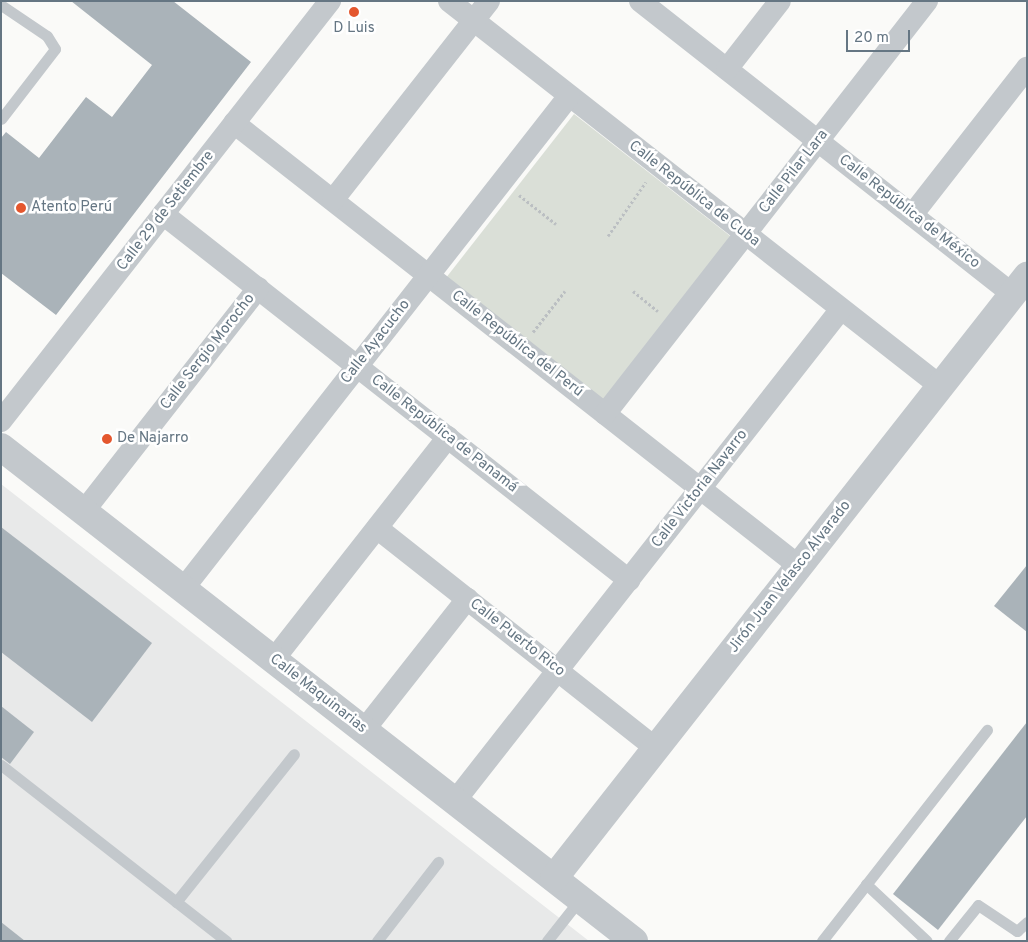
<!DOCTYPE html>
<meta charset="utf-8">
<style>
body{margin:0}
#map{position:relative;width:1028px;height:942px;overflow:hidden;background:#fafaf8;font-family:Overpass,sans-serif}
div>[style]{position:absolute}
.built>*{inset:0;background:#e8e9e9}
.green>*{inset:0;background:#dadfd7;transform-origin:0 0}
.building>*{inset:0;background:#aab3b9}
.path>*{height:3px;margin-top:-1.5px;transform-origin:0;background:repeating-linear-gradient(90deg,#bbbfc2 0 2.5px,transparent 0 5px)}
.service>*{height:11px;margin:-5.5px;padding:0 5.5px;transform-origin:5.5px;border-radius:5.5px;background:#c3c8cc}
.minor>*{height:22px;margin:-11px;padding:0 11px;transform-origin:11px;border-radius:11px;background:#c3c8cc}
.tertiary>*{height:28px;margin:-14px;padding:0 14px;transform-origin:14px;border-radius:14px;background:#c3c8cc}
.dots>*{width:14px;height:14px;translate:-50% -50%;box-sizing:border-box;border:2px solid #fff;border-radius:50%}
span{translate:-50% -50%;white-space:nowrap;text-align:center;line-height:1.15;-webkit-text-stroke:5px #fff;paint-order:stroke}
.poi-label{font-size:15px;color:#657683}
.left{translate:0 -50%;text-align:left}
.street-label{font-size:15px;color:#657683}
.frame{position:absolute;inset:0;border:2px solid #657683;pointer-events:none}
.scale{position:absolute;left:846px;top:30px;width:64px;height:22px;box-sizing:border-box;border:2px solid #657683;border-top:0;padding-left:6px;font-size:15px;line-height:18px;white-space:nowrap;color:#657683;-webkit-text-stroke:4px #fff;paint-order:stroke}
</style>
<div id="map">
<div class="built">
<div style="clip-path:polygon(1px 484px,589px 941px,1px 941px)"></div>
</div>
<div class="green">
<div style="left:574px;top:114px;width:199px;height:211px;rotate:38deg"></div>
</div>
<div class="building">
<div style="clip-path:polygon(71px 1px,173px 1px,251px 62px,56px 315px,1px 273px,1px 138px,6px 132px,39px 158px,86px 97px,112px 117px,152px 65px)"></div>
<div style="clip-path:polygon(1px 527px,152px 643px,92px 722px,1px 652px)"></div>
<div style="clip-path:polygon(1027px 565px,1027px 632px,994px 606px)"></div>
<div style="clip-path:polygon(1px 706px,34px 732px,10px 764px,1px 757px)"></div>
<div style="clip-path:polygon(1027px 722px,1027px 816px,938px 930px,893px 894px)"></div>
<div style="clip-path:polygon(1px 922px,25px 941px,1px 941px)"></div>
</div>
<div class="path">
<div style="left:519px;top:195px;width:47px;rotate:38.1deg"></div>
<div style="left:608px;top:236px;width:66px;rotate:-54.9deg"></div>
<div style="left:633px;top:291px;width:32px;rotate:39deg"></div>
<div style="left:533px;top:332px;width:52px;rotate:-52deg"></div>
</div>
<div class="service">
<div style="left:1px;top:5px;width:55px;rotate:34deg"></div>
<div style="left:47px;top:36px;width:15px;rotate:58deg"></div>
<div style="left:55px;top:49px;width:88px;rotate:127.6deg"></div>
<div style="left:1px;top:765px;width:286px;rotate:38deg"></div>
<div style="left:866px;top:884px;width:83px;rotate:43.1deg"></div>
<div style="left:176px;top:902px;width:189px;rotate:-51.4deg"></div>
<div style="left:377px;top:941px;width:100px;rotate:-52.3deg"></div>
<div style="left:547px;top:941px;width:53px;rotate:-51.8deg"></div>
<div style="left:822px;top:941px;width:268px;rotate:-52deg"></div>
<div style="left:949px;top:941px;width:46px;rotate:-51.1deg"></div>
<div style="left:978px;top:905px;width:47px;rotate:33.7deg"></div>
<div style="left:1017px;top:931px;width:13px;rotate:-42deg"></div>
</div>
<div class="minor">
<div style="left:449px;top:1px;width:624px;rotate:38.1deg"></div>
<div style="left:640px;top:1px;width:474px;rotate:38.2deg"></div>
<div style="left:727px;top:69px;width:86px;rotate:-52.1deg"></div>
<div style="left:234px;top:123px;width:718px;rotate:38.1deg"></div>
<div style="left:333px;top:200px;width:253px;rotate:-51.9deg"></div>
<div style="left:163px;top:214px;width:593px;rotate:38.15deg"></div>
<div style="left:912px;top:215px;width:187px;rotate:-52deg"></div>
<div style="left:605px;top:414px;width:524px;rotate:-52.06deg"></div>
<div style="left:1px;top:421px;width:534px;rotate:-51.93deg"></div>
<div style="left:84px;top:511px;width:283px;rotate:-52deg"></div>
<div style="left:377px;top:528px;width:355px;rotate:38.3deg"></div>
<div style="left:183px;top:589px;width:626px;rotate:-51.94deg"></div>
<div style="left:274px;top:659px;width:282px;rotate:-51.9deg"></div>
<div style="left:364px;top:730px;width:167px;rotate:-51.8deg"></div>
<div style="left:455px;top:801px;width:625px;rotate:-51.88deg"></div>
</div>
<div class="tertiary">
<div style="left:1px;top:447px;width:803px;rotate:37.97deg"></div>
<div style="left:554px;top:878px;width:766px;rotate:-51.84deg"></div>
</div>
<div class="dots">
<div style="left:354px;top:12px;background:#e4572e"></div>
<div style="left:21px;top:208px;background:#e4572e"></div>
<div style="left:107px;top:439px;background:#e4572e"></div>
</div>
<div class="poi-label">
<span style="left:354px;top:29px">D Luis</span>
<span class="left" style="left:31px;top:208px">Atento Perú</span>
<span class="left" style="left:117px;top:439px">De Najarro</span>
</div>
<div class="street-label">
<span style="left:794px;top:172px;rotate:-52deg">Calle Pilar Lara</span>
<span style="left:694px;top:194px;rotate:38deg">Calle República de Cuba</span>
<span style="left:166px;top:211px;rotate:-52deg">Calle 29 de Setiembre</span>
<span style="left:909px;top:212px;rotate:38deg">Calle República de México</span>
<span style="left:376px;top:342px;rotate:-52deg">Calle Ayacucho</span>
<span style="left:517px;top:344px;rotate:38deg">Calle República del Perú</span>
<span style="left:208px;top:352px;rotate:-52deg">Calle Sergio Morocho</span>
<span style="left:444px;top:434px;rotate:38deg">Calle República de Panamá</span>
<span style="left:700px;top:489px;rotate:-52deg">Calle Victoria Navarro</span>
<span style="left:790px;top:577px;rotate:-52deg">Jirón Juan Velasco Alvarado</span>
<span style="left:517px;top:638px;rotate:38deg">Calle Puerto Rico</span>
<span style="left:318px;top:694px;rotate:38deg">Calle Maquinarias</span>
</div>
<div class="frame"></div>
<div class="scale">20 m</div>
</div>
